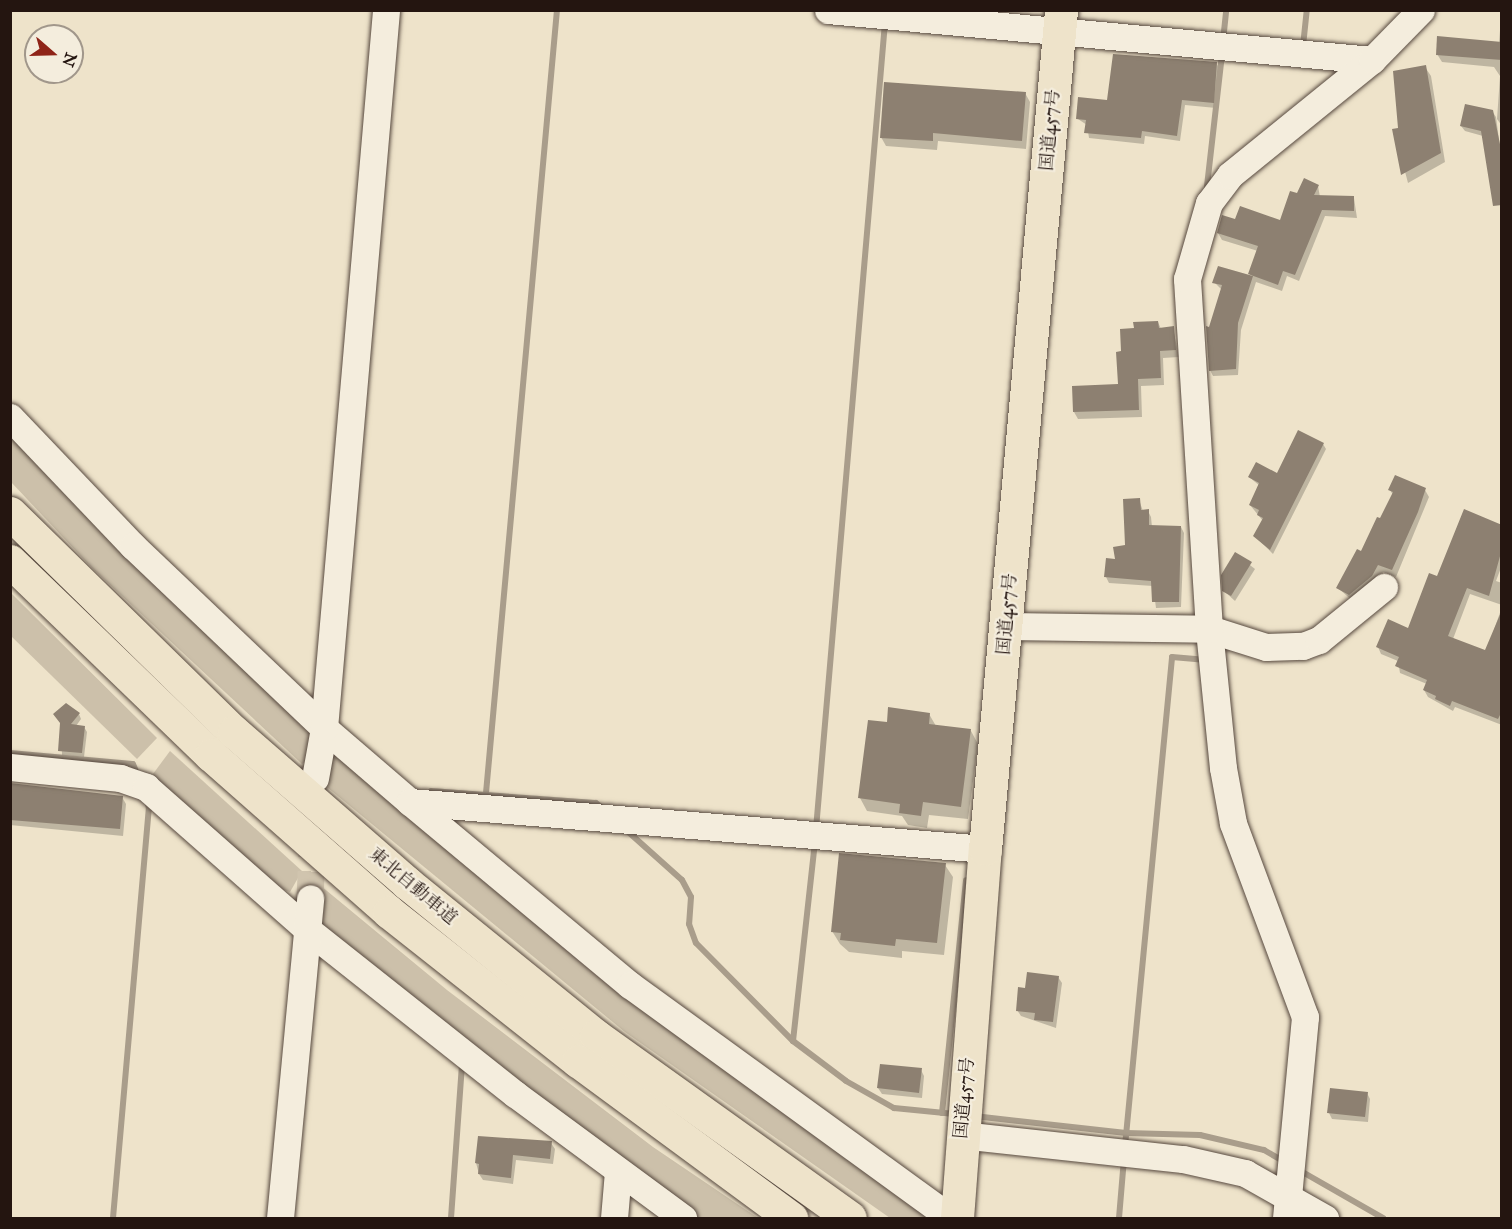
<!DOCTYPE html>
<meta charset="utf-8">
<style>
body{margin:0}
#map{position:relative;width:1512px;height:1229px;overflow:hidden;background:#eee3ca;font-family:"IM FELL Great Primer","Noto Serif JP",serif}
div>[style]{position:absolute}
[style*='--x']{left:calc(var(--x)*1px);top:calc(var(--y)*1px);width:calc(var(--w)*1px);rotate:calc(var(--a)*1deg)}
.green>*{inset:0;background:#ccc0aa}
.shadow>*{inset:0;background:#0003}
.stream>*{height:6px;margin:-3px;padding:0 3px;transform-origin:3px;border-radius:3px;background:#a99d8b}
.building>*{inset:0;background:#8d8071}
.minor-tunnel>*{height:27px;margin-top:-13.5px;transform-origin:0;background:repeating-linear-gradient(90deg,#d0c4ae 0 27px,transparent 0 41px)}
.roads{filter:drop-shadow(0 0 2px #56483e) drop-shadow(0 0 2px #56483e)}
.minor>*{height:27px;margin:-13.5px;padding:0 13.5px;transform-origin:13.5px;border-radius:13.5px;background:#f4eddd}
.highway>*{height:33px;margin:-16.5px;padding:0 16.5px;transform-origin:16.5px;border-radius:16.5px;background:#eee3ca}
span{translate:-50% -50%;white-space:nowrap;text-align:center;line-height:1.15;-webkit-text-stroke:4.5px #f4eddd;paint-order:stroke}
.street-label{font-size:18px;color:#241510}
.frame{position:absolute;inset:0;border:12px solid #241510;pointer-events:none}
.north{position:absolute;left:24px;top:24px;width:60px;height:60px;box-sizing:border-box;background:#f4eddd;border:2px solid #a1978b;border-radius:50%;rotate:110deg;font-size:16px;font-weight:700;line-height:24px;text-align:center;color:#241510}
.north::after{content:'';display:block;margin:auto;width:21px;height:27px;background:#8f2418;clip-path:polygon(50% 0,100% 100%,50% 72%,0 100%)}
</style>
<div id="map">
<div class="green">
<i style="clip-path:polygon(11px 429px,317px 732px,314px 757px,302px 764px,92px 568px,11px 482px)"></i>
<i style="clip-path:polygon(11px 593px,157px 738px,137px 759px,11px 636px)"></i>
<i style="clip-path:polygon(170px 751px,302px 871px,290px 892px,275px 887px,150px 778px)"></i>
<i style="clip-path:polygon(330px 757px,345px 759px,938px 1218px,890px 1218px,625px 1032px,322px 783px)"></i>
<i style="clip-path:polygon(321px 886px,447px 990px,653px 1147px,758px 1218px,697px 1218px,618px 1162px,321px 929px,315px 918px)"></i>
</div>
<div class="shadow">
<i style="clip-path:polygon(1500px 30px,1502px 30px,1502px 126px,1497px 119px,1500px 76px,1494px 67px,1442px 62px,1437px 54px,1499px 43px)"></i>
<i style="clip-path:polygon(1216px 63px,1220px 69px,1216px 108px,1185px 105px,1180px 141px,1145px 136px,1144px 144px,1089px 138px,1087px 125px,1078px 119px,1108px 101px)"></i>
<i style="clip-path:polygon(1425px 67px,1431px 76px,1445px 162px,1408px 183px,1394px 130px,1400px 129px)"></i>
<i style="clip-path:polygon(1025px 93px,1030px 102px,1026px 149px,938px 141px,937px 150px,886px 146px,881px 137px)"></i>
<i style="clip-path:polygon(1492px 111px,1496px 117px,1501px 155px,1483px 136px,1465px 131px,1461px 126px)"></i>
<i style="clip-path:polygon(1318px 186px,1320px 197px,1354px 198px,1357px 218px,1325px 216px,1299px 281px,1287px 276px,1282px 291px,1256px 282px,1241px 330px,1238px 375px,1213px 376px,1210px 370px,1211px 328px,1222px 290px,1214px 282px,1251px 278px,1258px 251px,1222px 240px,1218px 233px,1236px 221px,1281px 222px,1298px 195px)"></i>
<i style="clip-path:polygon(1158px 322px,1161px 329px,1173px 328px,1179px 357px,1163px 358px,1164px 385px,1141px 386px,1142px 417px,1078px 419px,1074px 412px,1119px 385px,1123px 353px,1135px 330px)"></i>
<i style="clip-path:polygon(1323px 444px,1326px 449px,1273px 554px,1255px 536px,1263px 521px,1250px 505px,1260px 486px,1249px 477px,1277px 475px)"></i>
<i style="clip-path:polygon(1390px 490px,1425px 490px,1429px 497px,1396px 577px,1383px 572px,1376px 584px,1354px 602px,1338px 588px,1381px 520px,1393px 495px)"></i>
<i style="clip-path:polygon(1139px 500px,1143px 511px,1148px 511px,1151px 517px,1152px 527px,1181px 527px,1184px 533px,1181px 607px,1156px 608px,1153px 586px,1109px 583px,1106px 577px,1126px 547px)"></i>
<i style="clip-path:polygon(1502px 526px,1502px 565px,1496px 581px,1502px 583px,1502px 605px,1470px 594px,1453px 639px,1486px 652px,1502px 607px,1502px 725px,1455px 707px,1453px 711px,1428px 697px,1424px 690px,1427px 684px,1400px 673px,1398px 661px,1381px 654px,1378px 647px,1409px 630px,1437px 578px)"></i>
<i style="clip-path:polygon(1236px 554px,1255px 569px,1235px 601px,1224px 591px)"></i>
<i style="clip-path:polygon(79px 714px,81px 719px,76px 726px,84px 727px,87px 732px,84px 757px,62px 755px,61px 724px)"></i>
<i style="clip-path:polygon(929px 714px,936px 726px,971px 731px,978px 744px,968px 819px,929px 815px,927px 828px,908px 825px,902px 816px,867px 811px,860px 798px,888px 724px)"></i>
<i style="clip-path:polygon(10px 784px,122px 797px,126px 804px,123px 836px,10px 825px)"></i>
<i style="clip-path:polygon(945px 865px,953px 877px,944px 955px,902px 951px,902px 958px,849px 952px,840px 944px,832px 931px)"></i>
<i style="clip-path:polygon(1058px 977px,1062px 983px,1056px 1028px,1021px 1016px,1017px 1010px,1026px 990px)"></i>
<i style="clip-path:polygon(921px 1070px,924px 1076px,922px 1098px,882px 1094px,878px 1088px)"></i>
<i style="clip-path:polygon(1367px 1093px,1370px 1099px,1368px 1122px,1332px 1119px,1329px 1113px)"></i>
<i style="clip-path:polygon(551px 1143px,555px 1149px,553px 1164px,516px 1160px,513px 1184px,483px 1180px,479px 1174px,476px 1163px)"></i>
</div>
<div class="stream">
<i style="--x:1223;--y:41;--w:31;--a:-84"></i>
<i style="--x:1303;--y:46;--w:36;--a:-84"></i>
<i style="--x:1207;--y:186;--w:133;--a:-83.5"></i>
<i style="--x:10;--y:753;--w:123;--a:5.1"></i>
<i style="--x:133;--y:764;--w:11;--a:68"></i>
<i style="--x:431;--y:791;--w:165;--a:4.2"></i>
<i style="--x:596;--y:803;--w:8;--a:40"></i>
<i style="--x:486;--y:793;--w:786;--a:-84.82"></i>
<i style="--x:625;--y:829;--w:76;--a:41.8"></i>
<i style="--x:682;--y:880;--w:19;--a:62"></i>
<i style="--x:691;--y:897;--w:27;--a:94"></i>
<i style="--x:689;--y:924;--w:20;--a:70"></i>
<i style="--x:696;--y:943;--w:138;--a:45.3"></i>
<i style="--x:793;--y:1041;--w:66;--a:37"></i>
<i style="--x:846;--y:1081;--w:55;--a:29.4"></i>
<i style="--x:894;--y:1108;--w:61;--a:5.6"></i>
<i style="--x:816;--y:829;--w:809;--a:-85.11"></i>
<i style="--x:793;--y:1041;--w:200;--a:-83.7"></i>
<i style="--x:942;--y:1113;--w:234;--a:-84.1"></i>
<i style="--x:974;--y:1116;--w:153;--a:6.4"></i>
<i style="--x:1126;--y:1133;--w:74;--a:1.5"></i>
<i style="--x:1200;--y:1135;--w:66;--a:13.2"></i>
<i style="--x:1264;--y:1150;--w:24;--a:30"></i>
<i style="--x:1125;--y:1146;--w:491;--a:-84.5"></i>
<i style="--x:1172;--y:657;--w:32;--a:5"></i>
<i style="--x:1299;--y:1170;--w:97;--a:29.7"></i>
<i style="--x:113;--y:1218;--w:412;--a:-85"></i>
<i style="--x:149;--y:808;--w:7;--a:-106"></i>
<i style="--x:451;--y:1218;--w:153;--a:-85.9"></i>
<i style="--x:1119;--y:1218;--w:59;--a:-85.2"></i>
</div>
<div class="building">
<i style="clip-path:polygon(1437px 36px,1502px 42px,1502px 60px,1436px 55px)"></i>
<i style="clip-path:polygon(1113px 54px,1217px 62px,1214px 103px,1182px 100px,1177px 136px,1142px 131px,1141px 138px,1084px 133px,1086px 120px,1076px 119px,1078px 97px,1107px 100px)"></i>
<i style="clip-path:polygon(1426px 65px,1441px 153px,1401px 175px,1392px 129px,1398px 128px,1393px 71px)"></i>
<i style="clip-path:polygon(884px 82px,1026px 92px,1022px 141px,933px 133px,933px 141px,880px 138px)"></i>
<i style="clip-path:polygon(1465px 104px,1493px 110px,1502px 154px,1502px 205px,1493px 206px,1481px 131px,1460px 126px)"></i>
<i style="clip-path:polygon(1304px 178px,1319px 185px,1314px 195px,1354px 196px,1354px 211px,1322px 210px,1295px 275px,1283px 271px,1278px 285px,1248px 274px,1258px 246px,1217px 233px,1222px 215px,1235px 219px,1240px 206px,1280px 220px,1290px 191px,1297px 193px)"></i>
<i style="clip-path:polygon(1218px 266px,1253px 276px,1238px 323px,1236px 369px,1209px 371px,1206px 326px,1209px 327px,1222px 285px,1212px 283px)"></i>
<i style="clip-path:polygon(1158px 321px,1159px 328px,1174px 326px,1176px 350px,1160px 351px,1161px 378px,1138px 379px,1139px 410px,1073px 412px,1072px 386px,1118px 384px,1116px 352px,1121px 351px,1120px 329px,1134px 328px,1133px 322px)"></i>
<i style="clip-path:polygon(1298px 430px,1324px 443px,1270px 550px,1253px 536px,1263px 518px,1257px 515px,1259px 510px,1249px 505px,1259px 483px,1248px 477px,1256px 462px,1277px 473px)"></i>
<i style="clip-path:polygon(1395px 475px,1426px 488px,1418px 512px,1392px 570px,1378px 565px,1372px 576px,1349px 595px,1336px 588px,1357px 549px,1361px 551px,1377px 517px,1380px 518px,1393px 492px,1388px 490px)"></i>
<i style="clip-path:polygon(1140px 498px,1141px 510px,1149px 509px,1149px 525px,1181px 526px,1179px 602px,1152px 602px,1151px 581px,1104px 577px,1106px 558px,1115px 559px,1113px 547px,1125px 545px,1123px 499px)"></i>
<i style="clip-path:polygon(1464px 509px,1502px 525px,1502px 549px,1489px 596px,1467px 588px,1448px 636px,1485px 650px,1502px 610px,1502px 711px,1498px 719px,1452px 701px,1450px 706px,1435px 699px,1436px 696px,1423px 690px,1427px 680px,1395px 666px,1399px 657px,1376px 647px,1388px 619px,1408px 628px,1429px 573px,1437px 576px)"></i>
<i style="clip-path:polygon(1235px 552px,1252px 562px,1231px 596px,1222px 591px,1221px 575px)"></i>
<i style="clip-path:polygon(66px 703px,80px 713px,71px 724px,85px 726px,82px 753px,58px 751px,60px 723px,53px 714px)"></i>
<i style="clip-path:polygon(888px 707px,930px 713px,929px 724px,971px 729px,961px 807px,923px 802px,921px 816px,899px 813px,900px 804px,858px 798px,868px 720px,887px 722px)"></i>
<i style="clip-path:polygon(10px 783px,123px 796px,120px 829px,10px 820px)"></i>
<i style="clip-path:polygon(839px 853px,946px 863px,937px 943px,896px 939px,895px 946px,840px 940px,841px 933px,831px 932px)"></i>
<i style="clip-path:polygon(1027px 972px,1059px 976px,1053px 1022px,1034px 1020px,1035px 1013px,1016px 1011px,1018px 987px,1025px 988px)"></i>
<i style="clip-path:polygon(880px 1064px,922px 1068px,919px 1093px,877px 1088px)"></i>
<i style="clip-path:polygon(1330px 1088px,1368px 1092px,1365px 1117px,1327px 1113px)"></i>
<i style="clip-path:polygon(478px 1136px,552px 1141px,550px 1159px,513px 1155px,511px 1178px,478px 1174px,479px 1164px,475px 1163px)"></i>
</div>
<div class="minor-tunnel">
<i style="--x:310;--y:898;--w:68;--a:-87.5"></i>
</div>
<div class="roads">
<div class="minor">
<i style="--x:828;--y:10;--w:546;--a:5.25"></i>
<i style="--x:10;--y:417;--w:178;--a:46.4"></i>
<i style="--x:133;--y:546;--w:264;--a:43.6"></i>
<i style="--x:324;--y:728;--w:113;--a:40.7"></i>
<i style="--x:410;--y:802;--w:286;--a:39.8"></i>
<i style="--x:630;--y:985;--w:397;--a:36"></i>
<i style="--x:1006;--y:626;--w:203;--a:0.8"></i>
<i style="--x:1209;--y:629;--w:60;--a:17.5"></i>
<i style="--x:1266;--y:647;--w:37;--a:-2"></i>
<i style="--x:1303;--y:646;--w:17;--a:-21"></i>
<i style="--x:1319;--y:640;--w:84;--a:-39.2"></i>
<i style="--x:10;--y:767;--w:111;--a:5.7"></i>
<i style="--x:120;--y:778;--w:28;--a:19"></i>
<i style="--x:146;--y:787;--w:216;--a:41.4"></i>
<i style="--x:308;--y:930;--w:264;--a:38.4"></i>
<i style="--x:515;--y:1094;--w:209;--a:36.4"></i>
<i style="--x:315;--y:778;--w:51;--a:-79.8"></i>
<i style="--x:324;--y:728;--w:721;--a:-85.06"></i>
<i style="--x:410;--y:802;--w:577;--a:4.67"></i>
<i style="--x:961;--y:1135;--w:223;--a:6.2"></i>
<i style="--x:1183;--y:1159;--w:64;--a:12.7"></i>
<i style="--x:1245;--y:1173;--w:92;--a:29.4"></i>
<i style="--x:280;--y:1218;--w:321;--a:-84.6"></i>
<i style="--x:614;--y:1218;--w:47;--a:-85.1"></i>
<i style="--x:1286;--y:1218;--w:202;--a:-84.6"></i>
<i style="--x:1305;--y:1017;--w:207;--a:-110.4"></i>
<i style="--x:1233;--y:823;--w:56;--a:-100.3"></i>
<i style="--x:1223;--y:768;--w:140;--a:-95.8"></i>
<i style="--x:1209;--y:629;--w:351;--a:-93.6"></i>
<i style="--x:1187;--y:279;--w:79;--a:-73.9"></i>
<i style="--x:1209;--y:203;--w:35;--a:-53"></i>
<i style="--x:1230;--y:175;--w:183;--a:-39"></i>
<i style="--x:1372;--y:60;--w:70;--a:-45.6"></i>
</div>
<div class="highway">
<i style="--x:10;--y:513;--w:313;--a:44.4"></i>
<i style="--x:234;--y:732;--w:230;--a:41.1"></i>
<i style="--x:407;--y:883;--w:243;--a:39"></i>
<i style="--x:596;--y:1036;--w:312;--a:35.6"></i>
<i style="--x:10;--y:561;--w:279;--a:44"></i>
<i style="--x:211;--y:755;--w:237;--a:41.4"></i>
<i style="--x:389;--y:912;--w:241;--a:38.3"></i>
<i style="--x:578;--y:1061;--w:265;--a:36.4"></i>
<i style="--x:957;--y:1218;--w:370;--a:-85.7"></i>
<i style="--x:985;--y:849;--w:842;--a:-84.82"></i>
</div>
</div>
<div class="street-label">
<span style="left:1050px;top:130px;rotate:-85deg">国道457号</span>
<span style="left:1007px;top:614px;rotate:-85deg">国道457号</span>
<span style="left:413px;top:886px;rotate:40deg">東北自動車道</span>
<span style="left:964px;top:1098px;rotate:-85deg">国道457号</span>
</div>
<div class="frame"></div>
<div class="north">N</div>
</div>
